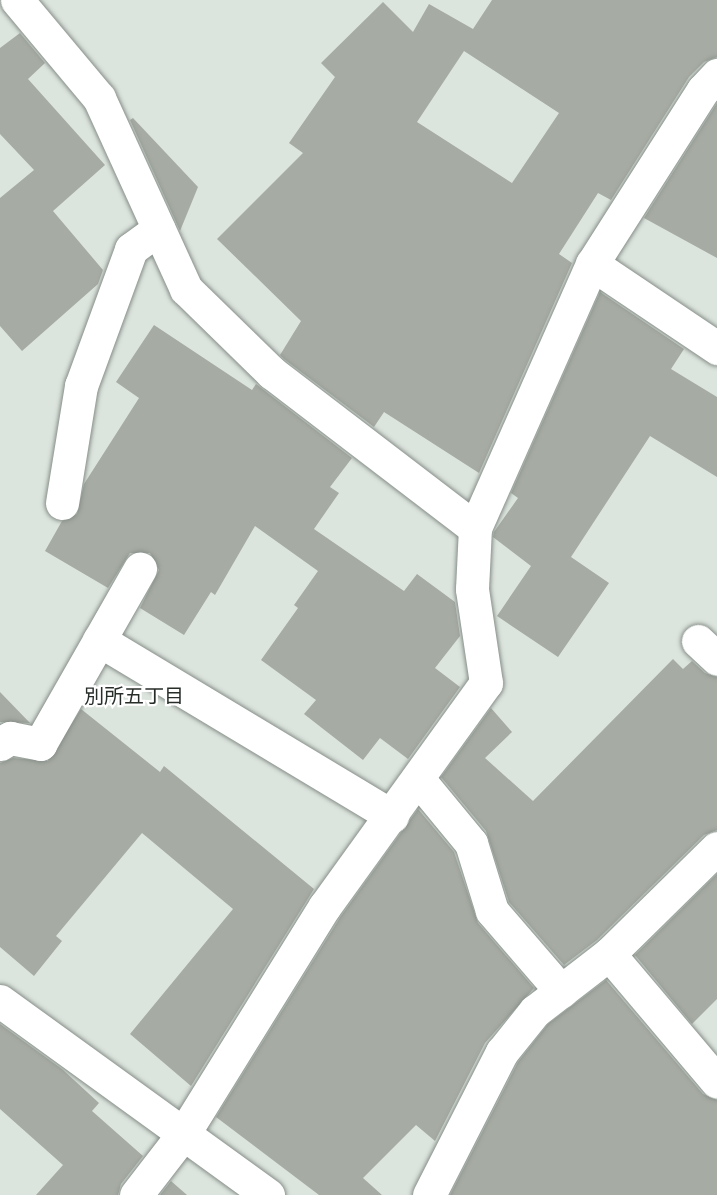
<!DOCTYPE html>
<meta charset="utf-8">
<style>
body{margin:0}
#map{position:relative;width:717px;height:1195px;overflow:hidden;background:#dce4de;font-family:"Zilla Slab","Noto Sans JP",serif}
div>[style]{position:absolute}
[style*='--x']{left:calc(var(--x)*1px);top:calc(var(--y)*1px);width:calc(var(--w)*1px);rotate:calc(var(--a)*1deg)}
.building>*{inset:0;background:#a6aba3}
.roads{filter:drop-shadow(0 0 2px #868e88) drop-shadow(0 0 2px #868e88)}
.minor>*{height:33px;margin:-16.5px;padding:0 16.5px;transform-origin:16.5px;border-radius:16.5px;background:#fff}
span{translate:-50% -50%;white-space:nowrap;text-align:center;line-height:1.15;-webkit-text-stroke:4.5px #fff;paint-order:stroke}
.neighbourhood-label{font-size:20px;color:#272e29}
</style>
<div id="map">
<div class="building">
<i style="clip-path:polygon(evenodd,492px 0,717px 0,717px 57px,704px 62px,689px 77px,611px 200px,598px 193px,559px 254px,572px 263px,479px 473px,384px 412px,374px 427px,284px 359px,280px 355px,301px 321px,217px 239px,303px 153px,289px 143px,335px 77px,321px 63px,383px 2px,413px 32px,429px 4px,473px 29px,492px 0,464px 51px,559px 113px,512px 183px,417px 122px,464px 51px)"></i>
<i style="clip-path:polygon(20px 33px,45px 63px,28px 79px,105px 165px,53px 211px,103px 270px,98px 284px,22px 351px,0 326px,0 198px,34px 170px,0 134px,0 48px)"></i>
<i style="clip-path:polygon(717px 103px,717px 258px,644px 218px)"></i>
<i style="clip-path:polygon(133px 118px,198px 187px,180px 231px,130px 120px)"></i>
<i style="clip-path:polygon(600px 292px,684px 349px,671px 369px,717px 397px,717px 477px,650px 436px,571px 557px,609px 583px,558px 657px,497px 616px,531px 566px,493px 537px,494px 532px,518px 498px,511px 493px)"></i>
<i style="clip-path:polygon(154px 325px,252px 390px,256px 384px,352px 458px,330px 487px,339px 493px,314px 529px,404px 591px,417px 574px,455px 602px,460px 636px,435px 668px,460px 687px,408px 759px,380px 738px,363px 760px,304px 714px,316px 700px,261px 660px,298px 608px,294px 605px,318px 571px,255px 526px,215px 595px,211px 592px,184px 635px,140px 608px,159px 570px,150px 553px,130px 553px,108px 588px,45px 551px,62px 521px,77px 514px,84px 484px,139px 398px,116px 382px)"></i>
<i style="clip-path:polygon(673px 659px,683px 669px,692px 661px,705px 673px,717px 677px,717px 830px,704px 835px,597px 940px,564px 965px,509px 902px,486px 831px,441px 777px,491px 708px,512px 732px,485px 758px,533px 801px)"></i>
<i style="clip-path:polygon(0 692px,30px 723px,0 722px)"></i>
<i style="clip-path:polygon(81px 709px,160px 772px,164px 766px,314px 889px,191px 1086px,130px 1034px,233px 909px,142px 833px,56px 936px,62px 941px,34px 976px,0 947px,0 763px,13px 758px,48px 761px)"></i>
<i style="clip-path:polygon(418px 809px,454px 852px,478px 923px,534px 988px,485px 1043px,435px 1141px,416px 1125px,363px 1178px,382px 1195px,319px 1195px,216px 1117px,341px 916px)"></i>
<i style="clip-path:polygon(717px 874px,717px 999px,692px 1024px,635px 955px)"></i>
<i style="clip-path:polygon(606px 980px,703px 1094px,717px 1100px,717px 1195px,450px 1195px,518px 1062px,548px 1024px)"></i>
<i style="clip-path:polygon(0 1024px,62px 1069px,99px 1103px,92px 1111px,143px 1156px,121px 1184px,118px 1195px,36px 1195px,63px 1165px,0 1109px)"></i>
<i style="clip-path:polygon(171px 1181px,187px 1195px,160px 1195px)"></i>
</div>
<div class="roads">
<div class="minor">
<i style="--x:17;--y:0;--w:128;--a:50.1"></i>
<i style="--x:99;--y:98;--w:210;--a:65.5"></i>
<i style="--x:186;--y:289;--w:120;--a:44.3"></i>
<i style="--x:272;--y:373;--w:255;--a:37.4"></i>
<i style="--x:592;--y:264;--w:151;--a:33.9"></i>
<i style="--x:62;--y:503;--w:119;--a:-80.8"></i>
<i style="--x:81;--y:386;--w:146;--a:-69.9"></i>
<i style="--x:131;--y:249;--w:34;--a:-36"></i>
<i style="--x:99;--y:640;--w:342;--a:31"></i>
<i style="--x:698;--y:641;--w:26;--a:43"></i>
<i style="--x:0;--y:744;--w:12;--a:-31"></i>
<i style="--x:10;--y:738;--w:31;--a:11"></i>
<i style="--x:40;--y:744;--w:202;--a:-60.3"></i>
<i style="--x:419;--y:780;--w:82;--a:50.5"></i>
<i style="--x:471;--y:843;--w:71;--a:72.8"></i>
<i style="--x:492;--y:911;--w:106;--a:49.2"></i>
<i style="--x:609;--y:954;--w:167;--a:49.8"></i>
<i style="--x:0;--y:1001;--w:331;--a:35.9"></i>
<i style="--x:136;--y:1195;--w:78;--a:-52.3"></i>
<i style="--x:184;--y:1133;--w:267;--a:-58.2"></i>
<i style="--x:325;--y:906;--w:275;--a:-54.2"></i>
<i style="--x:486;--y:683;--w:95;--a:-98.5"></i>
<i style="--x:472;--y:589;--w:61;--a:-87.2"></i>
<i style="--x:475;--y:528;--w:289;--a:-66.1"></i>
<i style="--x:592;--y:264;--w:206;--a:-57.5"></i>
<i style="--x:703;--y:90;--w:21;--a:-47"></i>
<i style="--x:429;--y:1195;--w:161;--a:-63"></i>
<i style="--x:502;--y:1052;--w:53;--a:-51.2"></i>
<i style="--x:535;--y:1011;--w:93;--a:-37.6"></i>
<i style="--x:609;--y:954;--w:151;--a:-44.5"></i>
</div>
</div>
<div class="neighbourhood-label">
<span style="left:134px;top:696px">別所五丁目</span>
</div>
</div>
